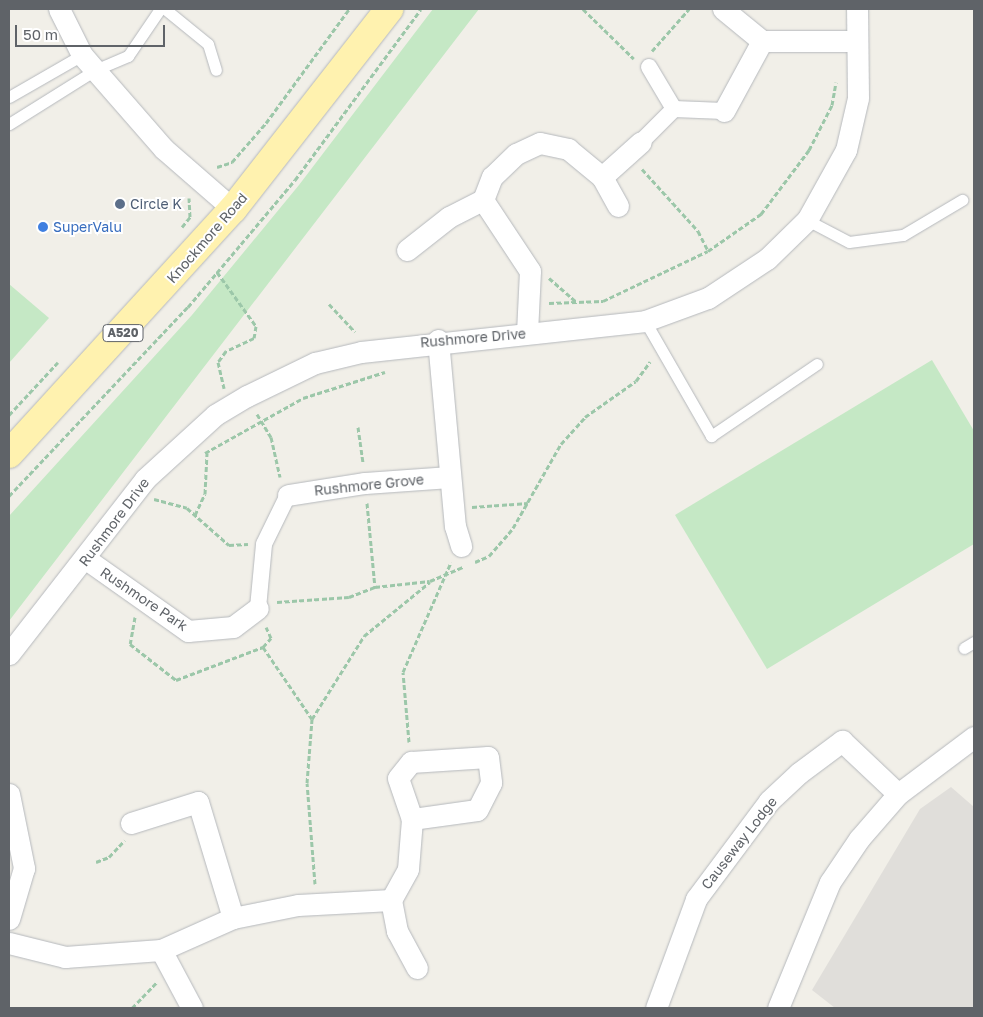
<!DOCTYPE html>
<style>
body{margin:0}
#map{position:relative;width:983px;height:1017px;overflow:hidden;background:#f1efe8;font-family:"Golos Text",sans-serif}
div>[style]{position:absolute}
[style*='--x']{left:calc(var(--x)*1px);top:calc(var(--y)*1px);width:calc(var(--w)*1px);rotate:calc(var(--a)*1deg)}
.industrial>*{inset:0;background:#e0deda}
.green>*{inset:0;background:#c5e8c5}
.path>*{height:3px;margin-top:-1.5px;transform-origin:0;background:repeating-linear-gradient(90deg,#9cc7a9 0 5px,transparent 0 7.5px)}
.roads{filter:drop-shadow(0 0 1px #b5b8bc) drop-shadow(0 0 1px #b5b8bc)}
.service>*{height:11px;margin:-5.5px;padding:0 5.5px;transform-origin:5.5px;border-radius:5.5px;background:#fff}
.pedestrian>*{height:16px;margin:-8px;padding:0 8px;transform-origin:8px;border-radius:8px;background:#fff}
.minor>*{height:21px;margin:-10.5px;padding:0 10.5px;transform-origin:10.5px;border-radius:10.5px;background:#fff}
.primary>*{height:28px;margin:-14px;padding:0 14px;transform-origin:14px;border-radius:14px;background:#fff2af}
.dots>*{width:14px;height:14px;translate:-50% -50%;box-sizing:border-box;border:2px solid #fff;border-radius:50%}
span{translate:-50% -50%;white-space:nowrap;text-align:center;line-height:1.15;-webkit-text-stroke:4px #fff;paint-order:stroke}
.shield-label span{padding:1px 4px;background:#fff;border:1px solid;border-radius:4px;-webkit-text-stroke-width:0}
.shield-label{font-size:12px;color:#5f6368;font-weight:700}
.service-label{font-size:14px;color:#4e5e75}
.left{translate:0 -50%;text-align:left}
.shop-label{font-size:14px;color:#366cbe}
.street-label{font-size:14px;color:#5f6368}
.frame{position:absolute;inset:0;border:10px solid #5f6368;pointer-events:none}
.scale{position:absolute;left:15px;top:25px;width:150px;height:22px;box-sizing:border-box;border:2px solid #5f6368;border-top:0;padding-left:6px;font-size:15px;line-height:18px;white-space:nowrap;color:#5f6368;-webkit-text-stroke:4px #fff;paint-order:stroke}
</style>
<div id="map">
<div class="industrial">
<i style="clip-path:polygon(951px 787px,974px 807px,974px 1008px,835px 1008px,812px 990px,920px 809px)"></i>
</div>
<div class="green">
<i style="clip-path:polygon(433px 9px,479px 9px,9px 621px,9px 516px,192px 315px,299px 185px)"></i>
<i style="clip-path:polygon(9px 284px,49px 318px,9px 363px)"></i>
<i style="clip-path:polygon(932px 360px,974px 431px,974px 544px,767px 669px,675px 515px)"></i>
</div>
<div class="path">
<i style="--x:583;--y:9;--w:71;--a:44.4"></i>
<i style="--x:652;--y:51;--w:56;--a:-48.6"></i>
<i style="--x:217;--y:167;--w:16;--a:-18"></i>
<i style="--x:232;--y:162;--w:52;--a:-48.9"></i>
<i style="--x:266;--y:123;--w:141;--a:-53.9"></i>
<i style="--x:642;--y:169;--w:84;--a:47.9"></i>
<i style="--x:698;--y:231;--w:22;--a:63"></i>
<i style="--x:182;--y:227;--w:13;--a:-51"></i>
<i style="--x:190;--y:217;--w:19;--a:-93"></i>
<i style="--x:217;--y:272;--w:67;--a:54.2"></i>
<i style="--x:256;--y:326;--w:12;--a:99"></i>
<i style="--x:254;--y:338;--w:31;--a:155"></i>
<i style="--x:226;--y:351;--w:14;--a:126"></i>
<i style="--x:218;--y:362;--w:27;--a:77"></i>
<i style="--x:549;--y:278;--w:37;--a:41"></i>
<i style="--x:549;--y:303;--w:54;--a:-2.1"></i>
<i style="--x:603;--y:301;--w:116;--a:-25.5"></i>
<i style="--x:708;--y:251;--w:65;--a:-34.9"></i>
<i style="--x:761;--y:214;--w:80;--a:-53.1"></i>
<i style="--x:809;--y:150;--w:51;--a:-62.9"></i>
<i style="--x:832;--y:105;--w:23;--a:-80"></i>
<i style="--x:329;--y:304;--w:38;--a:47"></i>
<i style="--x:257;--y:414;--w:27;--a:59"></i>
<i style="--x:271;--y:437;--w:41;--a:77.3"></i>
<i style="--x:9;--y:415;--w:72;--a:-47.2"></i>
<i style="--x:358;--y:427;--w:37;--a:82"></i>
<i style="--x:205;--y:453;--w:112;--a:-29.3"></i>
<i style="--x:303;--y:398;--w:86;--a:-17.6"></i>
<i style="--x:9;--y:496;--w:260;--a:-46.6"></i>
<i style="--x:188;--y:307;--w:166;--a:-49.9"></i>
<i style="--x:295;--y:180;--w:212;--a:-53.6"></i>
<i style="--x:154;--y:499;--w:34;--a:15"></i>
<i style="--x:187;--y:508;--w:56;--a:41.4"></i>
<i style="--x:229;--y:545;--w:19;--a:-3"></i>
<i style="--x:367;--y:503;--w:84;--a:84.6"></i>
<i style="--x:472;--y:507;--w:56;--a:-4.1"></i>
<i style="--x:195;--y:515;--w:23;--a:-65"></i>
<i style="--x:205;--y:494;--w:41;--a:-87.2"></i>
<i style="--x:475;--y:562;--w:15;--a:-23"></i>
<i style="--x:489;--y:556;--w:37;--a:-49"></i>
<i style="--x:513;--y:528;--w:97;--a:-60.3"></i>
<i style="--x:561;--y:444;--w:36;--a:-48"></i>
<i style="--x:585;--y:417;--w:62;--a:-35.2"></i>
<i style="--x:636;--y:381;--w:24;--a:-54"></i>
<i style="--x:277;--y:602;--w:72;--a:-4"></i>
<i style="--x:349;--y:597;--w:28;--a:-21"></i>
<i style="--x:375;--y:587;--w:55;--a:-6.2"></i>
<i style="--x:430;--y:581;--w:36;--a:-23"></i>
<i style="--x:135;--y:617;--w:27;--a:100"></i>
<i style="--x:130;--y:644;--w:58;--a:38"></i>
<i style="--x:176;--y:680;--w:93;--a:-20.8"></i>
<i style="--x:263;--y:647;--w:12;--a:-48"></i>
<i style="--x:271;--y:638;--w:12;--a:-114"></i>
<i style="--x:263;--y:647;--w:87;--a:55.8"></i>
<i style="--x:409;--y:742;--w:70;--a:-94.9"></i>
<i style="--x:403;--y:672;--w:120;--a:-66.4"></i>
<i style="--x:96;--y:862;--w:14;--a:-21"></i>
<i style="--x:109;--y:857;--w:23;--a:-47"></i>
<i style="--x:315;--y:884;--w:101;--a:-94.5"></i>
<i style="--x:307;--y:783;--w:64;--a:-85.5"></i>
<i style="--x:312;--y:719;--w:98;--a:-57.9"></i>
<i style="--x:364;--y:636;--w:85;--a:-39.3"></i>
<i style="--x:132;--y:1008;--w:35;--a:-46"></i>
</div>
<div class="roads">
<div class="service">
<i style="--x:165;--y:9;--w:55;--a:39.1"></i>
<i style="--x:208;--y:44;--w:27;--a:73"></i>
<i style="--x:9;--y:97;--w:84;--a:-29.9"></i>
<i style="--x:9;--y:124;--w:102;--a:-32.1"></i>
<i style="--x:95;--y:70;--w:36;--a:-23"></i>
<i style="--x:128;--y:56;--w:57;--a:-55.8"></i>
<i style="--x:807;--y:220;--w:47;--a:27.6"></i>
<i style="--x:849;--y:242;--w:54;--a:-7.4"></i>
<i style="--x:903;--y:235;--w:69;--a:-30.7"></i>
<i style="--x:645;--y:321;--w:133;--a:60.1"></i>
<i style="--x:711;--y:436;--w:128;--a:-34.2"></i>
<i style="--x:964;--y:648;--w:12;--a:-31"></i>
</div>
<div class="pedestrian">
<i style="--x:649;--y:67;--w:49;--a:59.2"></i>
<i style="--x:641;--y:142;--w:47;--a:-45"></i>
<i style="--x:674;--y:109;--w:50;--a:2.3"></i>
<i style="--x:258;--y:608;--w:64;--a:-84.6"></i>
<i style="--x:264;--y:544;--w:55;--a:-63.9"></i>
</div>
<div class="minor">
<i style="--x:59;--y:9;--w:51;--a:63.4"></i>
<i style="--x:82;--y:55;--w:20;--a:49"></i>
<i style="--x:95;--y:70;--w:105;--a:48.9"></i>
<i style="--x:164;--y:149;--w:91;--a:41"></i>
<i style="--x:723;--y:9;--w:50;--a:39.4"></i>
<i style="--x:762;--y:41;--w:94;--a:0"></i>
<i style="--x:724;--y:111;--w:80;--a:-61.5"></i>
<i style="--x:602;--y:177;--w:52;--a:-41.9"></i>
<i style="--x:483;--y:200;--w:85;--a:56.5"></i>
<i style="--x:530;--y:271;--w:62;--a:92.8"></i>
<i style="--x:407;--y:250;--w:53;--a:-38.2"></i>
<i style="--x:449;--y:217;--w:38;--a:-27"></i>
<i style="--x:483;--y:200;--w:25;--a:-69"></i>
<i style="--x:492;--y:177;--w:33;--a:-44"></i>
<i style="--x:516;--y:154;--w:26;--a:-25"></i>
<i style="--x:540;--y:143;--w:29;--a:12"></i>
<i style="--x:568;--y:149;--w:44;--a:39.5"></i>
<i style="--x:602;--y:177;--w:33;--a:61"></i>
<i style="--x:438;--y:340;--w:187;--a:84.8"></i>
<i style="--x:455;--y:526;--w:21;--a:73"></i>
<i style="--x:288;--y:495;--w:78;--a:-8.9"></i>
<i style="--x:365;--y:483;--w:85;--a:-4"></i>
<i style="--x:86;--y:559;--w:125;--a:35.2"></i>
<i style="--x:188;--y:631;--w:45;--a:-5.1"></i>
<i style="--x:233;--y:627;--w:31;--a:-37"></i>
<i style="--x:9;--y:654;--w:222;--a:-52.1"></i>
<i style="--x:145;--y:479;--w:95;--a:-42.4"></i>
<i style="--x:215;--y:415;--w:37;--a:-31"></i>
<i style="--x:247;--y:396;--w:76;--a:-25.9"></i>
<i style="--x:315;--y:363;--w:47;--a:-13.4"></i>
<i style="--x:361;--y:352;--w:286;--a:-6.2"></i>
<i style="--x:645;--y:321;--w:67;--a:-20.1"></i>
<i style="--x:708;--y:298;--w:71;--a:-33.5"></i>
<i style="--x:767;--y:259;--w:56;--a:-44.3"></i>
<i style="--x:807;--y:220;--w:80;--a:-60.9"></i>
<i style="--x:846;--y:150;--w:53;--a:-77"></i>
<i style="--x:858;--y:98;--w:89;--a:-90.6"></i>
<i style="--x:9;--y:794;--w:76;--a:78.5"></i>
<i style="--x:24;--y:868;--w:53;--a:106.4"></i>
<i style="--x:131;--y:823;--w:70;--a:-17.4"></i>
<i style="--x:198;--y:802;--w:121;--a:73.2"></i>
<i style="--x:391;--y:900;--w:35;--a:-61"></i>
<i style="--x:408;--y:869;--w:50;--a:-85.4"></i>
<i style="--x:412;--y:819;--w:43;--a:-108.9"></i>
<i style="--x:398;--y:778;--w:21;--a:-51"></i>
<i style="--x:411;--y:762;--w:77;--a:-3.7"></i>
<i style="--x:488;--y:757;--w:26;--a:83"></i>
<i style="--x:491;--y:783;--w:30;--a:117"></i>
<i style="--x:477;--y:810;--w:66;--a:172.1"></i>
<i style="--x:9;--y:943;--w:58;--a:14"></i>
<i style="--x:65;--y:957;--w:96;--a:-4.2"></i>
<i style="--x:161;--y:950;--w:79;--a:-24"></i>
<i style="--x:233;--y:918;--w:66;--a:-11.3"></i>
<i style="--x:298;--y:905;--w:93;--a:-3.1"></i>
<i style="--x:391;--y:900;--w:32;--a:79"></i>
<i style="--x:397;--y:931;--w:42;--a:61.6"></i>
<i style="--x:161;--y:950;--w:66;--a:61.9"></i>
<i style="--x:656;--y:1008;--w:116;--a:-69.8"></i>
<i style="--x:696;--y:899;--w:122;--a:-53.3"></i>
<i style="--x:769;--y:801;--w:41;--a:-43"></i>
<i style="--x:799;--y:773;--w:54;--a:-36.7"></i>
<i style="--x:842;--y:741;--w:77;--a:43.4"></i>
<i style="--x:778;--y:1008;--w:136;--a:-67.6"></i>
<i style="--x:830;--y:882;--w:52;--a:-56"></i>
<i style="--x:859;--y:839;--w:60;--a:-49.1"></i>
<i style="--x:898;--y:794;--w:95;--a:-36.9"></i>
</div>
<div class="primary">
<i style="--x:9;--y:454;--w:332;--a:-47.6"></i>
<i style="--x:233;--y:209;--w:254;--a:-52"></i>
</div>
</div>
<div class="dots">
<i style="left:120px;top:204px;background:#5c6f8a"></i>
<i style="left:43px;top:227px;background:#3f7fe0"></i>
</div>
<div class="shield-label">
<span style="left:123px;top:333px">A520</span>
</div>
<div class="service-label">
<span class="left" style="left:130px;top:204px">Circle K</span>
</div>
<div class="shop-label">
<span class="left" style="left:53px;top:227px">SuperValu</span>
</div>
<div class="street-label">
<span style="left:207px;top:238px;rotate:-49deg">Knockmore Road</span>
<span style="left:473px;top:338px;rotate:-5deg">Rushmore Drive</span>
<span style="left:369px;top:485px;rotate:-6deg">Rushmore Grove</span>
<span style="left:114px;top:522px;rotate:-53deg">Rushmore Drive</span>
<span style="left:144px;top:599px;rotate:34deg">Rushmore Park</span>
<span style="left:739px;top:843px;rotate:-52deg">Causeway Lodge</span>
</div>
<div class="frame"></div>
<div class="scale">50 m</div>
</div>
